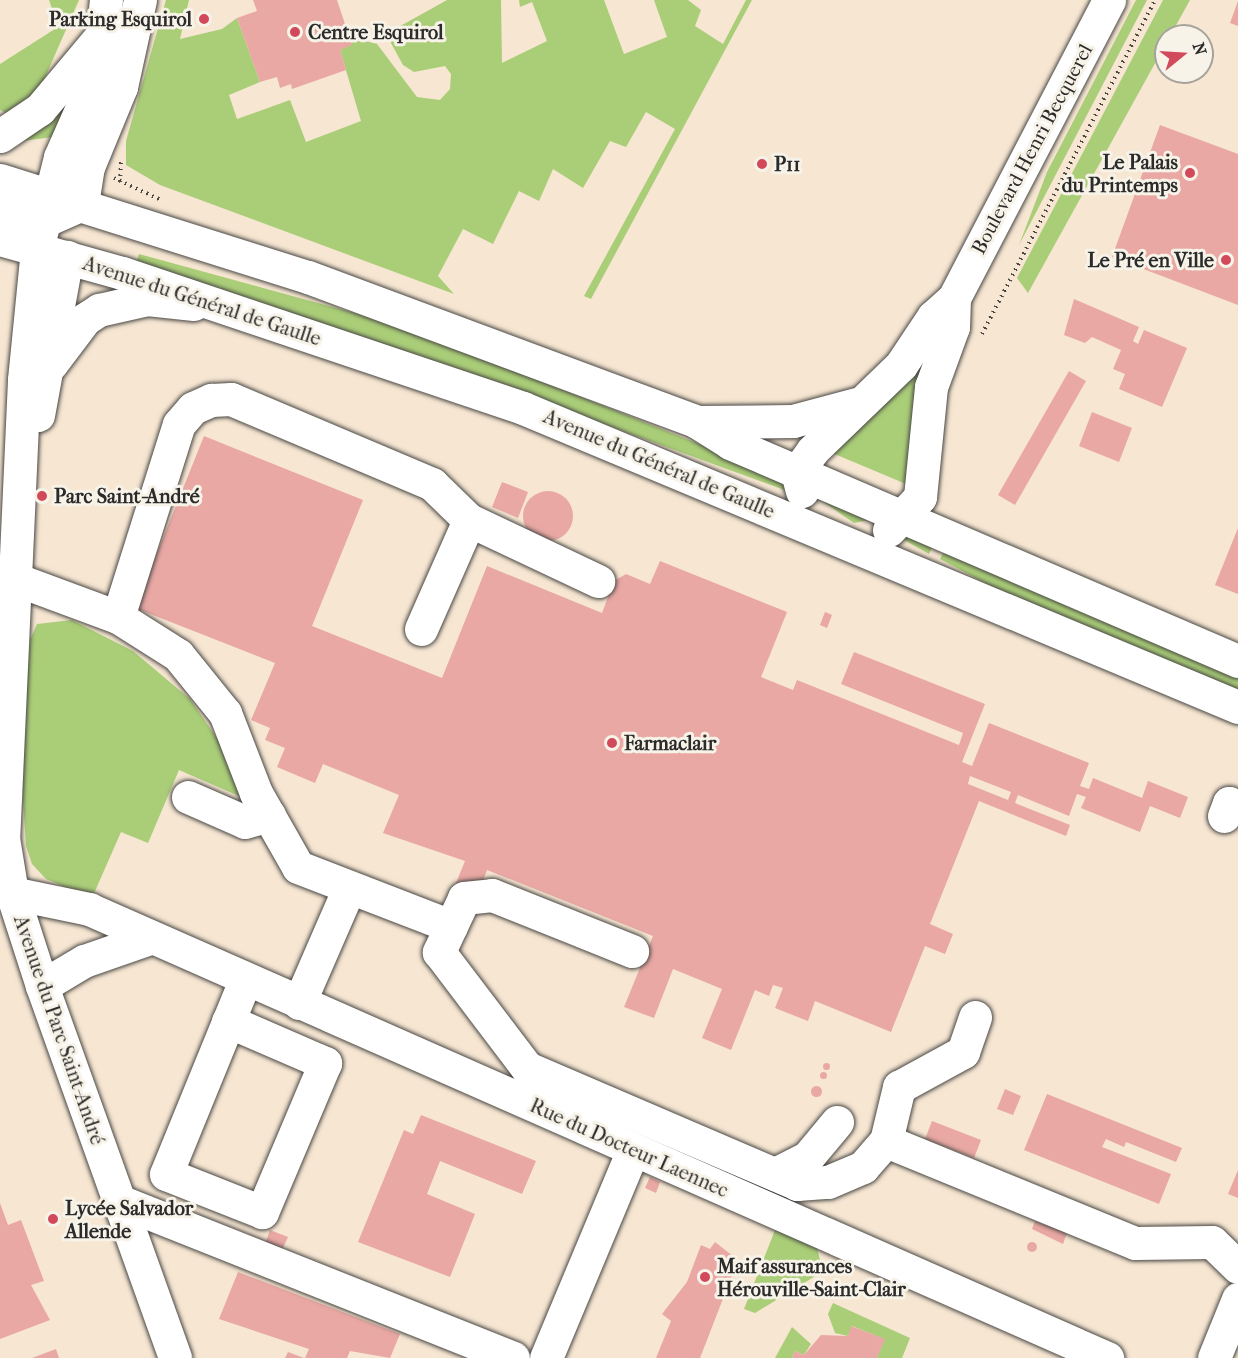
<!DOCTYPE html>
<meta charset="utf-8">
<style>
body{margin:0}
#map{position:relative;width:1238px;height:1358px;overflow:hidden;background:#f6e6d2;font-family:"IM FELL French Canon",serif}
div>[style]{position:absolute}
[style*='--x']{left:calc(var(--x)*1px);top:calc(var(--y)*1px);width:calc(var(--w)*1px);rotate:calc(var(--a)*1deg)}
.green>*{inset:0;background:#aace78}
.building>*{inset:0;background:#e9a8a4}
.round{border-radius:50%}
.path>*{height:4px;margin-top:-2px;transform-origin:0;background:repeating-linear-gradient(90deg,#494744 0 1.5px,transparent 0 6px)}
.roads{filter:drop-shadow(0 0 2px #494744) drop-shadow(0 0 2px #494744)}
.minor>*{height:33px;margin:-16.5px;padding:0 16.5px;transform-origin:16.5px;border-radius:16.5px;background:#fff}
.major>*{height:33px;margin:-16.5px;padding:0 16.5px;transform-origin:16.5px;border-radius:16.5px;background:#fff}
.dots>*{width:16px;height:16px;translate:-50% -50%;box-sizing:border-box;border:3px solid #f7f3e8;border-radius:50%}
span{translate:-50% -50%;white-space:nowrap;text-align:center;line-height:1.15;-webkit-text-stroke:6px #f7f3e8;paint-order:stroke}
.poi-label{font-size:20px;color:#2b2b2b;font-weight:700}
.right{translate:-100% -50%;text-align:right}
.left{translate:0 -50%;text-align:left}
.street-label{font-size:20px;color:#2b2b2b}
.north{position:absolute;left:1154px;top:24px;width:60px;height:60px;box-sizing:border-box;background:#f7f3e8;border:2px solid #a5a39c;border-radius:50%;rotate:72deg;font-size:16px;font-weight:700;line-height:24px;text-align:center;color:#2b2b2b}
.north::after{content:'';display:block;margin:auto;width:21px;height:27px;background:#d1495b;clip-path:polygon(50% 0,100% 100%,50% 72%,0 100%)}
</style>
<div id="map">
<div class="green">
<i style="clip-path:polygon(49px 0,79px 0,40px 89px,6px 113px,0 110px,0 64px,58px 27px)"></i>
<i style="clip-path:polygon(166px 0,189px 0,180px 39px,222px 29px,237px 18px,260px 82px,229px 95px,237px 119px,290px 100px,306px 142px,361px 121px,340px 50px,358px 39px,377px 44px,417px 97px,440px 100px,450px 89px,451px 74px,445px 66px,414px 72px,403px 65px,386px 34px,447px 0,501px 0,502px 63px,547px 41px,532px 2px,520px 7px,519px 0,604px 0,624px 54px,667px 37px,654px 0,688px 0,701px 10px,695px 26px,723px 44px,746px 0,752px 0,591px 299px,584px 296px,675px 129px,646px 112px,626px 147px,610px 141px,583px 188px,553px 169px,539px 201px,519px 191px,493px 244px,463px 229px,438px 276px,454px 294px,160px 185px,126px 165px,126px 141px)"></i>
<i style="clip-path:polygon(1136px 0,1147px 0,1019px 245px,1047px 172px)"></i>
<i style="clip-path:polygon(1163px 0,1190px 0,1028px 293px,1017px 278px)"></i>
<i style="clip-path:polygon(78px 77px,53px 137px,22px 141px)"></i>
<i style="clip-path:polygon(139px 254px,402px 326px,787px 479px,790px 492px,411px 354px,136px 263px)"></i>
<i style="clip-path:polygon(921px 370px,906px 484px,825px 450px,914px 371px)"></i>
<i style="clip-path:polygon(819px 499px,879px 518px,854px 523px)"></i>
<i style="clip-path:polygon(909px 530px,935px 541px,929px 554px,904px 540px)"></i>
<i style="clip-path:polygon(946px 547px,1238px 676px,1238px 694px,1022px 603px,940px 559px)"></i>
<i style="clip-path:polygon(72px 620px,133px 651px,190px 699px,227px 753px,241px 797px,179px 770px,148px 843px,121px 832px,92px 898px,46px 879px,32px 864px,26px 846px,21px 769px,30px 640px,37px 624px)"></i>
<i style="clip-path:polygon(775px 1230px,817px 1248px,821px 1264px,817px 1275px,755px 1313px,744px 1309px)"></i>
<i style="clip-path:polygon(833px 1303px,910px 1338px,902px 1358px,877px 1358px,884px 1339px,852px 1326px,848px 1336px,835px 1333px,828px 1314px)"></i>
<i style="clip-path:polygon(792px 1327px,811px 1344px,804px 1355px,795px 1351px,792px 1358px,775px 1358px)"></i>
</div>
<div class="building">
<i style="clip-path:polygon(253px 0,337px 0,352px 45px,340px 50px,346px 70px,292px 89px,291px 84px,280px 88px,277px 77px,260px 82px,237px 18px,257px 11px)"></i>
<i style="clip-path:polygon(1238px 1px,1238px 26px,1230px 23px)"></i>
<i style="clip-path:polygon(1160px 125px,1238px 154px,1238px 305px,1112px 257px)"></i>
<i style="clip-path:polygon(1074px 299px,1139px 327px,1133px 341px,1138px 344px,1144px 330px,1187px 348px,1162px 407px,1119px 389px,1125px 374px,1113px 369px,1121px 350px,1092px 337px,1085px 343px,1064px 335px)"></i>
<i style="clip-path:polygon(1069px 371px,1086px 381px,1015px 505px,998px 495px)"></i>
<i style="clip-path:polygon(1092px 412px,1132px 428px,1119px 462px,1079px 446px)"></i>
<i style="clip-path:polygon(evenodd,204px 436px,363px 500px,312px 626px,442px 678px,487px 566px,602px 613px,614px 581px,626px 574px,650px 584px,660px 561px,787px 612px,761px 677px,793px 690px,797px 680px,959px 745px,963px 733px,841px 684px,854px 652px,985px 704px,962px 762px,972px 766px,989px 723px,1089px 763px,1080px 786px,1089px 789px,1093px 778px,1142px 798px,1148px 781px,1188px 797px,1180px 818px,1150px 806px,1140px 832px,1081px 808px,1086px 797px,1077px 794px,1069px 816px,1018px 795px,1015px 803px,1070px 825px,1066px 836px,979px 801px,930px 924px,953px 934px,945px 954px,925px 946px,891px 1032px,815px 1001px,808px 1021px,775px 1008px,783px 988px,773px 985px,769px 996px,755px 990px,731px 1050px,702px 1038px,722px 989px,673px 969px,654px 1018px,624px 1007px,653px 936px,487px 870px,479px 892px,456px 883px,465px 861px,383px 833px,399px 795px,323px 764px,315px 783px,277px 767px,285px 748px,265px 740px,270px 728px,251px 720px,275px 663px,135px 608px,204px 436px,970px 776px,1011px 792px,1008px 800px,968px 784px,970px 776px)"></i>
<i style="clip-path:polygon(502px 482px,528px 492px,518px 518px,492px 507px)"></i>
<i class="round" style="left:523px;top:491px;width:50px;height:50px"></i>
<i style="clip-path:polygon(1238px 528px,1238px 594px,1215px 585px)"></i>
<i style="clip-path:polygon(825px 612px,832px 615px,827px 628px,820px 625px)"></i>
<i class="round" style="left:822.5px;top:1062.5px;width:7px;height:7px"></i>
<i class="round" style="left:819.5px;top:1071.5px;width:7px;height:7px"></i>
<i class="round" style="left:810.5px;top:1085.5px;width:11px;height:11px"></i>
<i style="clip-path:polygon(1005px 1089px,1021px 1096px,1013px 1115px,997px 1109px)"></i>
<i style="clip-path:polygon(1047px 1094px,1182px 1148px,1176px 1162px,1126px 1142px,1124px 1147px,1106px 1139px,1102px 1147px,1171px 1174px,1159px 1204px,1024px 1150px)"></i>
<i style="clip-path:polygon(421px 1115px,536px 1161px,522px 1194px,440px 1161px,427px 1194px,475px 1214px,450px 1277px,358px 1242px,404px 1130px,413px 1134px)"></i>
<i style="clip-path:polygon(932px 1121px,981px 1140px,974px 1158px,925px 1139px)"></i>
<i style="clip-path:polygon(1238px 1170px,1238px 1198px,1228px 1194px)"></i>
<i style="clip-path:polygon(650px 1177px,660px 1182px,656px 1193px,645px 1188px)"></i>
<i style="clip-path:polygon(0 1203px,8px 1225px,21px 1220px,44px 1281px,31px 1285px,50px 1320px,0 1339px)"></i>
<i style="clip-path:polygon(1035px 1221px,1067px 1233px,1063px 1244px,1032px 1229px)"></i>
<i style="clip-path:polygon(270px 1230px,288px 1237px,282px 1250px,265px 1244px)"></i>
<i style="clip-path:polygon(715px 1242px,738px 1260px,700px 1358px,656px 1358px,671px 1321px,662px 1314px,687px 1282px,701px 1245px,710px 1249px)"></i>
<i class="round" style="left:1027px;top:1242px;width:10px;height:10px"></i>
<i style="clip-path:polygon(238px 1272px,400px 1334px,390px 1358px,350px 1351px,347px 1358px,305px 1358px,309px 1349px,219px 1319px)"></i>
<i style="clip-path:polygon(851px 1326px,885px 1339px,877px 1358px,792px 1358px,795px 1351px,804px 1355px,821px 1335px,848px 1336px)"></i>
<i style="clip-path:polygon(56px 1349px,59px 1358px,32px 1358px)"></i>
<i style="clip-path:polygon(288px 1352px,304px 1358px,285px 1358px)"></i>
</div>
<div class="path">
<i style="--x:114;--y:178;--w:52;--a:25.1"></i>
<i style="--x:120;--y:182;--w:20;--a:-87"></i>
<i style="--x:982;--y:334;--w:376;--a:-62.6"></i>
</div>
<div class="roads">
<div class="minor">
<i style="--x:106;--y:0;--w:71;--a:96.4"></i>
<i style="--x:98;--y:71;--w:94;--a:113.8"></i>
<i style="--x:60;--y:157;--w:95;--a:104"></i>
<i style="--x:37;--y:249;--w:132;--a:95.7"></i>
<i style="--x:24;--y:380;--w:458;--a:92.6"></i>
<i style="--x:3;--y:838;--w:56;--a:80.7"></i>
<i style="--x:12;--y:893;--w:98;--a:72.1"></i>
<i style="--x:42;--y:986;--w:395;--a:70.3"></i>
<i style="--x:0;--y:136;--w:48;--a:-34"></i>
<i style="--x:40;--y:109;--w:97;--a:-50"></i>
<i style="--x:82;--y:204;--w:37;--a:-81"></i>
<i style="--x:88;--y:167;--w:87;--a:-67.6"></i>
<i style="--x:121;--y:87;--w:89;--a:-77.7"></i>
<i style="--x:51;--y:364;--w:56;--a:-52.9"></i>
<i style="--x:85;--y:319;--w:17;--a:-33"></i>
<i style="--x:99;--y:310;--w:49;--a:-12.9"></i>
<i style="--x:147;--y:299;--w:47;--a:6.1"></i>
<i style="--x:38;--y:415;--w:161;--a:-79.6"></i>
<i style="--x:15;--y:579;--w:110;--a:20.3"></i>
<i style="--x:118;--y:617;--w:71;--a:32.3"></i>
<i style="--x:178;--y:655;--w:75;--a:51"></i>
<i style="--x:225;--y:713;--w:86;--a:68.8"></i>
<i style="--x:256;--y:793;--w:85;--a:60.4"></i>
<i style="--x:298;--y:867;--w:164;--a:21.1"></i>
<i style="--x:451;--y:926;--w:29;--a:115"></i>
<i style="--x:439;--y:952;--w:146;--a:52.8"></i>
<i style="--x:527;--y:1068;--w:294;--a:23.2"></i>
<i style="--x:797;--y:1184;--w:31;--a:-4"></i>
<i style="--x:828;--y:1182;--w:38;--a:-23"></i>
<i style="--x:863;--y:1167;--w:35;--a:-49"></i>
<i style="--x:886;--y:1141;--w:269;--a:22.3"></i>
<i style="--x:1135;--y:1243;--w:77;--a:-0.7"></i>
<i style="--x:1212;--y:1242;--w:36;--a:44"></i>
<i style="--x:118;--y:617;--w:202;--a:-72.5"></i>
<i style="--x:179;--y:424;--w:21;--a:-49"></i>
<i style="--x:193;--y:408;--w:20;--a:-24"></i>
<i style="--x:211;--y:400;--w:20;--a:-3"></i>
<i style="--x:231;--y:399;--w:218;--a:22.9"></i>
<i style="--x:432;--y:484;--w:52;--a:44.2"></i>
<i style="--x:469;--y:520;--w:143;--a:25.3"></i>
<i style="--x:421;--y:629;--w:119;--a:-66.2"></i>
<i style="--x:188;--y:797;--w:62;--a:23.7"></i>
<i style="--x:245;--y:822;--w:25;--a:-16"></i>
<i style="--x:1224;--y:816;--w:14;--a:-69"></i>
<i style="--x:1229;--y:803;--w:10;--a:24"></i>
<i style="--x:12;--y:893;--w:79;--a:11.7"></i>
<i style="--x:89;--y:909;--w:1113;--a:23.8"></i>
<i style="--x:451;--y:926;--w:31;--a:-65"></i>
<i style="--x:464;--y:898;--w:28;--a:-6"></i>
<i style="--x:492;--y:895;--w:151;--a:21.8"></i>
<i style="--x:42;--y:986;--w:49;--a:-30.8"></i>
<i style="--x:84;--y:961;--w:70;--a:-19.2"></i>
<i style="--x:299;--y:1003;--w:125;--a:-66.5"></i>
<i style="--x:228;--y:1021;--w:106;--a:23.4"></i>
<i style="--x:325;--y:1063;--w:162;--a:112.9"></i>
<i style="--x:262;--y:1212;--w:103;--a:-158.4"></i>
<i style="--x:166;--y:1174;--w:209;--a:-67.8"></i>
<i style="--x:886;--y:1141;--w:56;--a:-76.5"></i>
<i style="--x:899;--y:1087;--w:73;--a:-28.7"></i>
<i style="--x:963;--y:1052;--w:37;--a:-71"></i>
<i style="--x:775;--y:1174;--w:36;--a:-27"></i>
<i style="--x:807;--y:1158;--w:47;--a:-50.2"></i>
<i style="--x:119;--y:1201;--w:424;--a:21.7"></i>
<i style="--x:546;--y:1358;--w:225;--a:-67.3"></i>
<i style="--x:1214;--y:1358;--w:64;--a:-67.9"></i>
</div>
<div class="major">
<i style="--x:0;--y:180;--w:323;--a:17.5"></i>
<i style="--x:308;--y:277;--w:415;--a:20.4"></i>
<i style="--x:697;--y:422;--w:39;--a:32"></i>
<i style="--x:730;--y:443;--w:553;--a:23.23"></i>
<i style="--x:0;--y:208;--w:46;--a:16.5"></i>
<i style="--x:44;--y:221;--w:42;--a:-24.1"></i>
<i style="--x:0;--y:239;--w:127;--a:15.6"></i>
<i style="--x:122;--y:273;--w:423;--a:18.6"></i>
<i style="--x:523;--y:408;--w:775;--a:22.69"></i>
<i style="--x:697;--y:422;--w:96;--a:-0.6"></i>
<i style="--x:793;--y:421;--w:65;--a:-15.1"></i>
<i style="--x:802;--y:491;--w:20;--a:-105"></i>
<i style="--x:797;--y:472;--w:26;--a:-54"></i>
<i style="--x:812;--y:451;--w:124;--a:-44"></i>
<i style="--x:901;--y:365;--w:58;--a:-56.3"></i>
<i style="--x:933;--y:317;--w:28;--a:-42"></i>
<i style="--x:954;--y:298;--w:336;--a:-62.5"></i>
<i style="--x:889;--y:530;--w:45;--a:-46.8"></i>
<i style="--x:920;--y:497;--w:111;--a:-84.3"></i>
<i style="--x:931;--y:387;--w:64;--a:-69.9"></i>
<i style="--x:953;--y:327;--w:29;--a:-88"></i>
</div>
</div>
<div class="dots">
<i style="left:204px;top:19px;background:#d1495b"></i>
<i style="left:295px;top:32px;background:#d1495b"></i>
<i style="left:762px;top:164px;background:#d1495b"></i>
<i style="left:1190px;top:173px;background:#d1495b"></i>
<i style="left:1226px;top:260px;background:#d1495b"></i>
<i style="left:42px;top:496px;background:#d1495b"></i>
<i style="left:612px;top:743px;background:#d1495b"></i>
<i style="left:53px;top:1219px;background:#d1495b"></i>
<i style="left:705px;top:1277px;background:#d1495b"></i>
</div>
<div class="poi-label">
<span class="right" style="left:192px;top:19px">Parking Esquirol</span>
<span class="left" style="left:308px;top:32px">Centre Esquirol</span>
<span class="right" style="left:1178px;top:174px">Le Palais<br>du Printemps</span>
<span class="left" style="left:774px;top:164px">P11</span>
<span class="right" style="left:1214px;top:260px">Le Pré en Ville</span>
<span class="left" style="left:54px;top:496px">Parc Saint-André</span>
<span class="left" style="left:624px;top:743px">Farmaclair</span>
<span class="left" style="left:65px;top:1220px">Lycée Salvador<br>Allende</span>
<span class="left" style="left:717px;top:1278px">Maif assurances<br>Hérouville-Saint-Clair</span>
</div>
<div class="street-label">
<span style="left:1032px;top:149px;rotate:-62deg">Boulevard Henri Becquerel</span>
<span style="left:202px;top:301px;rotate:18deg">Avenue du Général de Gaulle</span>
<span style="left:659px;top:464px;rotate:23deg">Avenue du Général de Gaulle</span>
<span style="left:59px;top:1030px;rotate:71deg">Avenue du Parc Saint-André</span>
<span style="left:629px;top:1148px;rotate:24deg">Rue du Docteur Laennec</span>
</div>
<div class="north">N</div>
</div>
